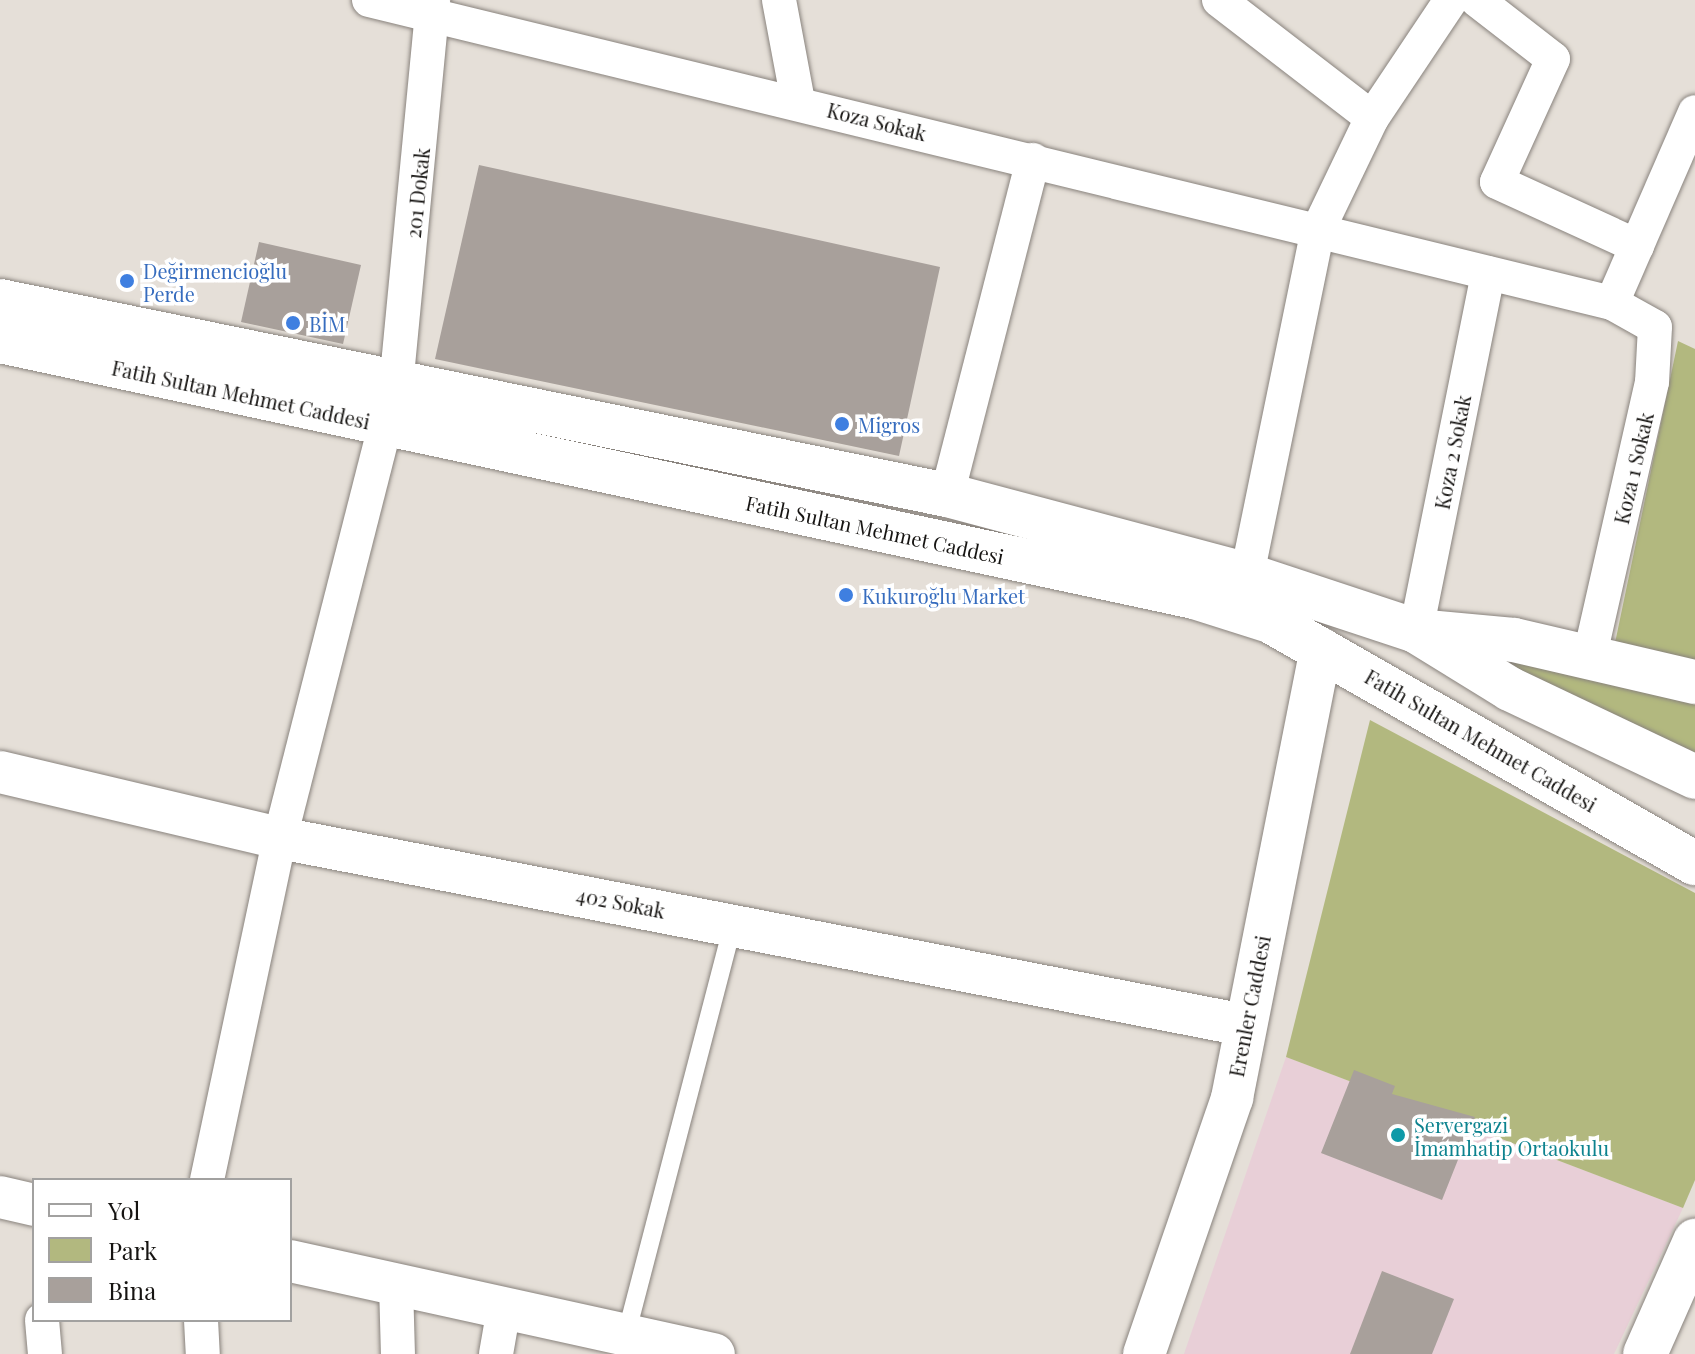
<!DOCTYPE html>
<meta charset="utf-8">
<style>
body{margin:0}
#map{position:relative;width:1695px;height:1354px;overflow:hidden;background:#e5dfd8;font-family:"Playfair Display",serif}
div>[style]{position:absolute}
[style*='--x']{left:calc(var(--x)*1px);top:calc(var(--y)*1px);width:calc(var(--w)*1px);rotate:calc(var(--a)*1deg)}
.education>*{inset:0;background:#e8cfd7}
.green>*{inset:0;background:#b2b87f}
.building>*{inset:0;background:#a8a09b}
.roads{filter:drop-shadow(0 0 2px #89837d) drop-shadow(0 0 2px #89837d)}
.service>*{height:18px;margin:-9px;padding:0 9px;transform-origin:9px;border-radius:9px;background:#fff}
.minor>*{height:34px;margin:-17px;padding:0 17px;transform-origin:17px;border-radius:17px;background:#fff}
.tertiary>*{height:42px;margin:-21px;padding:0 21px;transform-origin:21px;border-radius:21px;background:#fff}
.secondary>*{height:44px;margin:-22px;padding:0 22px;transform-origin:22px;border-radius:22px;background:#fff}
.primary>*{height:44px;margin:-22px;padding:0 22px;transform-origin:22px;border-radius:22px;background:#fff}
.dots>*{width:22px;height:22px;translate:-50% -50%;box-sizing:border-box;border:4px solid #fff;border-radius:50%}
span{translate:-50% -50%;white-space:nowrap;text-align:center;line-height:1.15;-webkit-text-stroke:7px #fff;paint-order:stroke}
.street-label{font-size:20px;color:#161412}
.shop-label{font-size:20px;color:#366cbe}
.left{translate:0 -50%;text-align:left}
.culture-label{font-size:20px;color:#0d838f}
.legend{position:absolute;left:32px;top:1178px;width:260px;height:144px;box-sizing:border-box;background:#fff;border:2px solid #a2a1a0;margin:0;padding:10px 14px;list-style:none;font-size:24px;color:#161412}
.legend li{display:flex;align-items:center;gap:16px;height:40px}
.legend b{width:40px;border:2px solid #a2a1a0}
</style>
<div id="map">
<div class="education">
<i style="clip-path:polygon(1286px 1057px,1683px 1208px,1614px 1354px,1184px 1354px)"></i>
</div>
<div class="green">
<i style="clip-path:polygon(1678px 341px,1695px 349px,1695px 663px,1615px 643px)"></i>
<i style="clip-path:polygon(1473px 648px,1695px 700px,1695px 753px)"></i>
<i style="clip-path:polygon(1370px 720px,1695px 893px,1695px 1180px,1683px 1208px,1286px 1057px)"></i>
</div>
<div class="building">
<i style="clip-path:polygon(479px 165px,940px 267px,899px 456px,435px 359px)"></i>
<i style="clip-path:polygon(259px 242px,361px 265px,343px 344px,241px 322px)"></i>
<i style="clip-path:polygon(1354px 1070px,1395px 1086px,1392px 1094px,1475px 1117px,1442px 1200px,1321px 1153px)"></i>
<i style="clip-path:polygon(1382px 1271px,1454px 1299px,1432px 1354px,1350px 1354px)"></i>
</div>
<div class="roads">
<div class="service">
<i style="--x:626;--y:1335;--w:425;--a:-75.4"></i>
</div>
<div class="minor">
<i style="--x:369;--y:0;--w:1279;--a:13.7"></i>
<i style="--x:1612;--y:303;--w:49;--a:29.2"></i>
<i style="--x:1655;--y:327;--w:55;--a:93.1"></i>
<i style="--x:1652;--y:382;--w:280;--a:102.8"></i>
<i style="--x:779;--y:0;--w:104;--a:79.4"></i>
<i style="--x:1219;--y:0;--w:193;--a:37.6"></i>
<i style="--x:1477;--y:0;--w:96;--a:37.8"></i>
<i style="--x:1553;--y:59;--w:135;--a:114.5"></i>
<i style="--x:1497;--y:182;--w:154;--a:24.6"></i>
<i style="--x:1612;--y:303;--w:208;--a:-66.5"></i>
<i style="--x:396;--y:386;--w:388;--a:-84.5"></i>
<i style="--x:947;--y:495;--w:346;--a:-75.6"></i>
<i style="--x:1247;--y:575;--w:352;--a:-78.4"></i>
<i style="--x:1318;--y:230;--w:124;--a:-64.3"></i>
<i style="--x:1372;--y:118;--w:142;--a:-56.2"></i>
<i style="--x:1416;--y:631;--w:365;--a:-78.6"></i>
<i style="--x:207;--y:1180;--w:350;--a:-78"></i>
<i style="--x:280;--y:838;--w:426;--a:-75.7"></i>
<i style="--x:396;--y:1284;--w:70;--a:88.4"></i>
<i style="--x:42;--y:1320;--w:34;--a:85"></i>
<i style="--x:201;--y:1320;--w:34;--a:87"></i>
<i style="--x:496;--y:1354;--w:47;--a:-80.1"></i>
</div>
<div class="tertiary">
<i style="--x:0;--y:772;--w:288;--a:13.3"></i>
<i style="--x:280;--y:838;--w:982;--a:10.98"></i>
<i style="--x:0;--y:1197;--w:35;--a:13"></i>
<i style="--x:290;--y:1261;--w:434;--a:12.4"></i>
<i style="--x:1144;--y:1354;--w:271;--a:-71"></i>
<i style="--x:1232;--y:1098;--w:458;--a:-78.8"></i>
</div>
<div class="secondary">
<i style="--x:1416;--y:631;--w:98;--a:5.2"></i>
<i style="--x:1514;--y:640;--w:186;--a:13.1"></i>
<i style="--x:1645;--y:1354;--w:124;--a:-66.1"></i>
</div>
<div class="primary">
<i style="--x:0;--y:301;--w:967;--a:11.58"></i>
<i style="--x:947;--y:495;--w:310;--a:14.9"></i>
<i style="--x:1247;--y:575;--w:178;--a:18.3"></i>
<i style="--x:1416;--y:631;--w:110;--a:31.7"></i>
<i style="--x:1510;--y:689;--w:205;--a:25.4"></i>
<i style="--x:0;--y:341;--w:1221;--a:12.1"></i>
<i style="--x:1194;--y:597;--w:80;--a:17.5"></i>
<i style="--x:1270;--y:621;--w:489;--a:29.7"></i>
</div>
</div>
<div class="dots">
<i style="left:127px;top:281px;background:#3f7fe0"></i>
<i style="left:293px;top:323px;background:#3f7fe0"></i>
<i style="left:842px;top:424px;background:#3f7fe0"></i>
<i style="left:846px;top:595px;background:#3f7fe0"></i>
<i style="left:1398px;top:1135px;background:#0f9aa8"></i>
</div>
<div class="street-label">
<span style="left:877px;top:121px;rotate:14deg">Koza Sokak</span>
<span style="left:417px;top:193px;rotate:-84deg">201 Dokak</span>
<span style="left:241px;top:394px;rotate:12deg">Fatih Sultan Mehmet Caddesi</span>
<span style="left:1452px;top:452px;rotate:-79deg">Koza 2 Sokak</span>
<span style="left:1633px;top:468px;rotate:-77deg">Koza 1 Sokak</span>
<span style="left:875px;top:529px;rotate:12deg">Fatih Sultan Mehmet Caddesi</span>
<span style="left:1481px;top:740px;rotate:30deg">Fatih Sultan Mehmet Caddesi</span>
<span style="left:621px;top:902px;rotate:11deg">402 Sokak</span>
<span style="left:1249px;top:1006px;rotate:-79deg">Erenler Caddesi</span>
</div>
<div class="shop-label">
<span class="left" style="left:143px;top:282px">Değirmencioğlu<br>Perde</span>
<span class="left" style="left:309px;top:323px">BİM</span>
<span class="left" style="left:858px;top:424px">Migros</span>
<span class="left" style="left:862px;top:595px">Kukuroğlu Market</span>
</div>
<div class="culture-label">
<span class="left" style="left:1414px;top:1136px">Servergazi<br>İmamhatip Ortaokulu</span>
</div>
<ul class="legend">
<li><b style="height:10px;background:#fff"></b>Yol</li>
<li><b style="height:22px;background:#b2b87f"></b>Park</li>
<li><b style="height:22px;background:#a8a09b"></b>Bina</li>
</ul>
</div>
